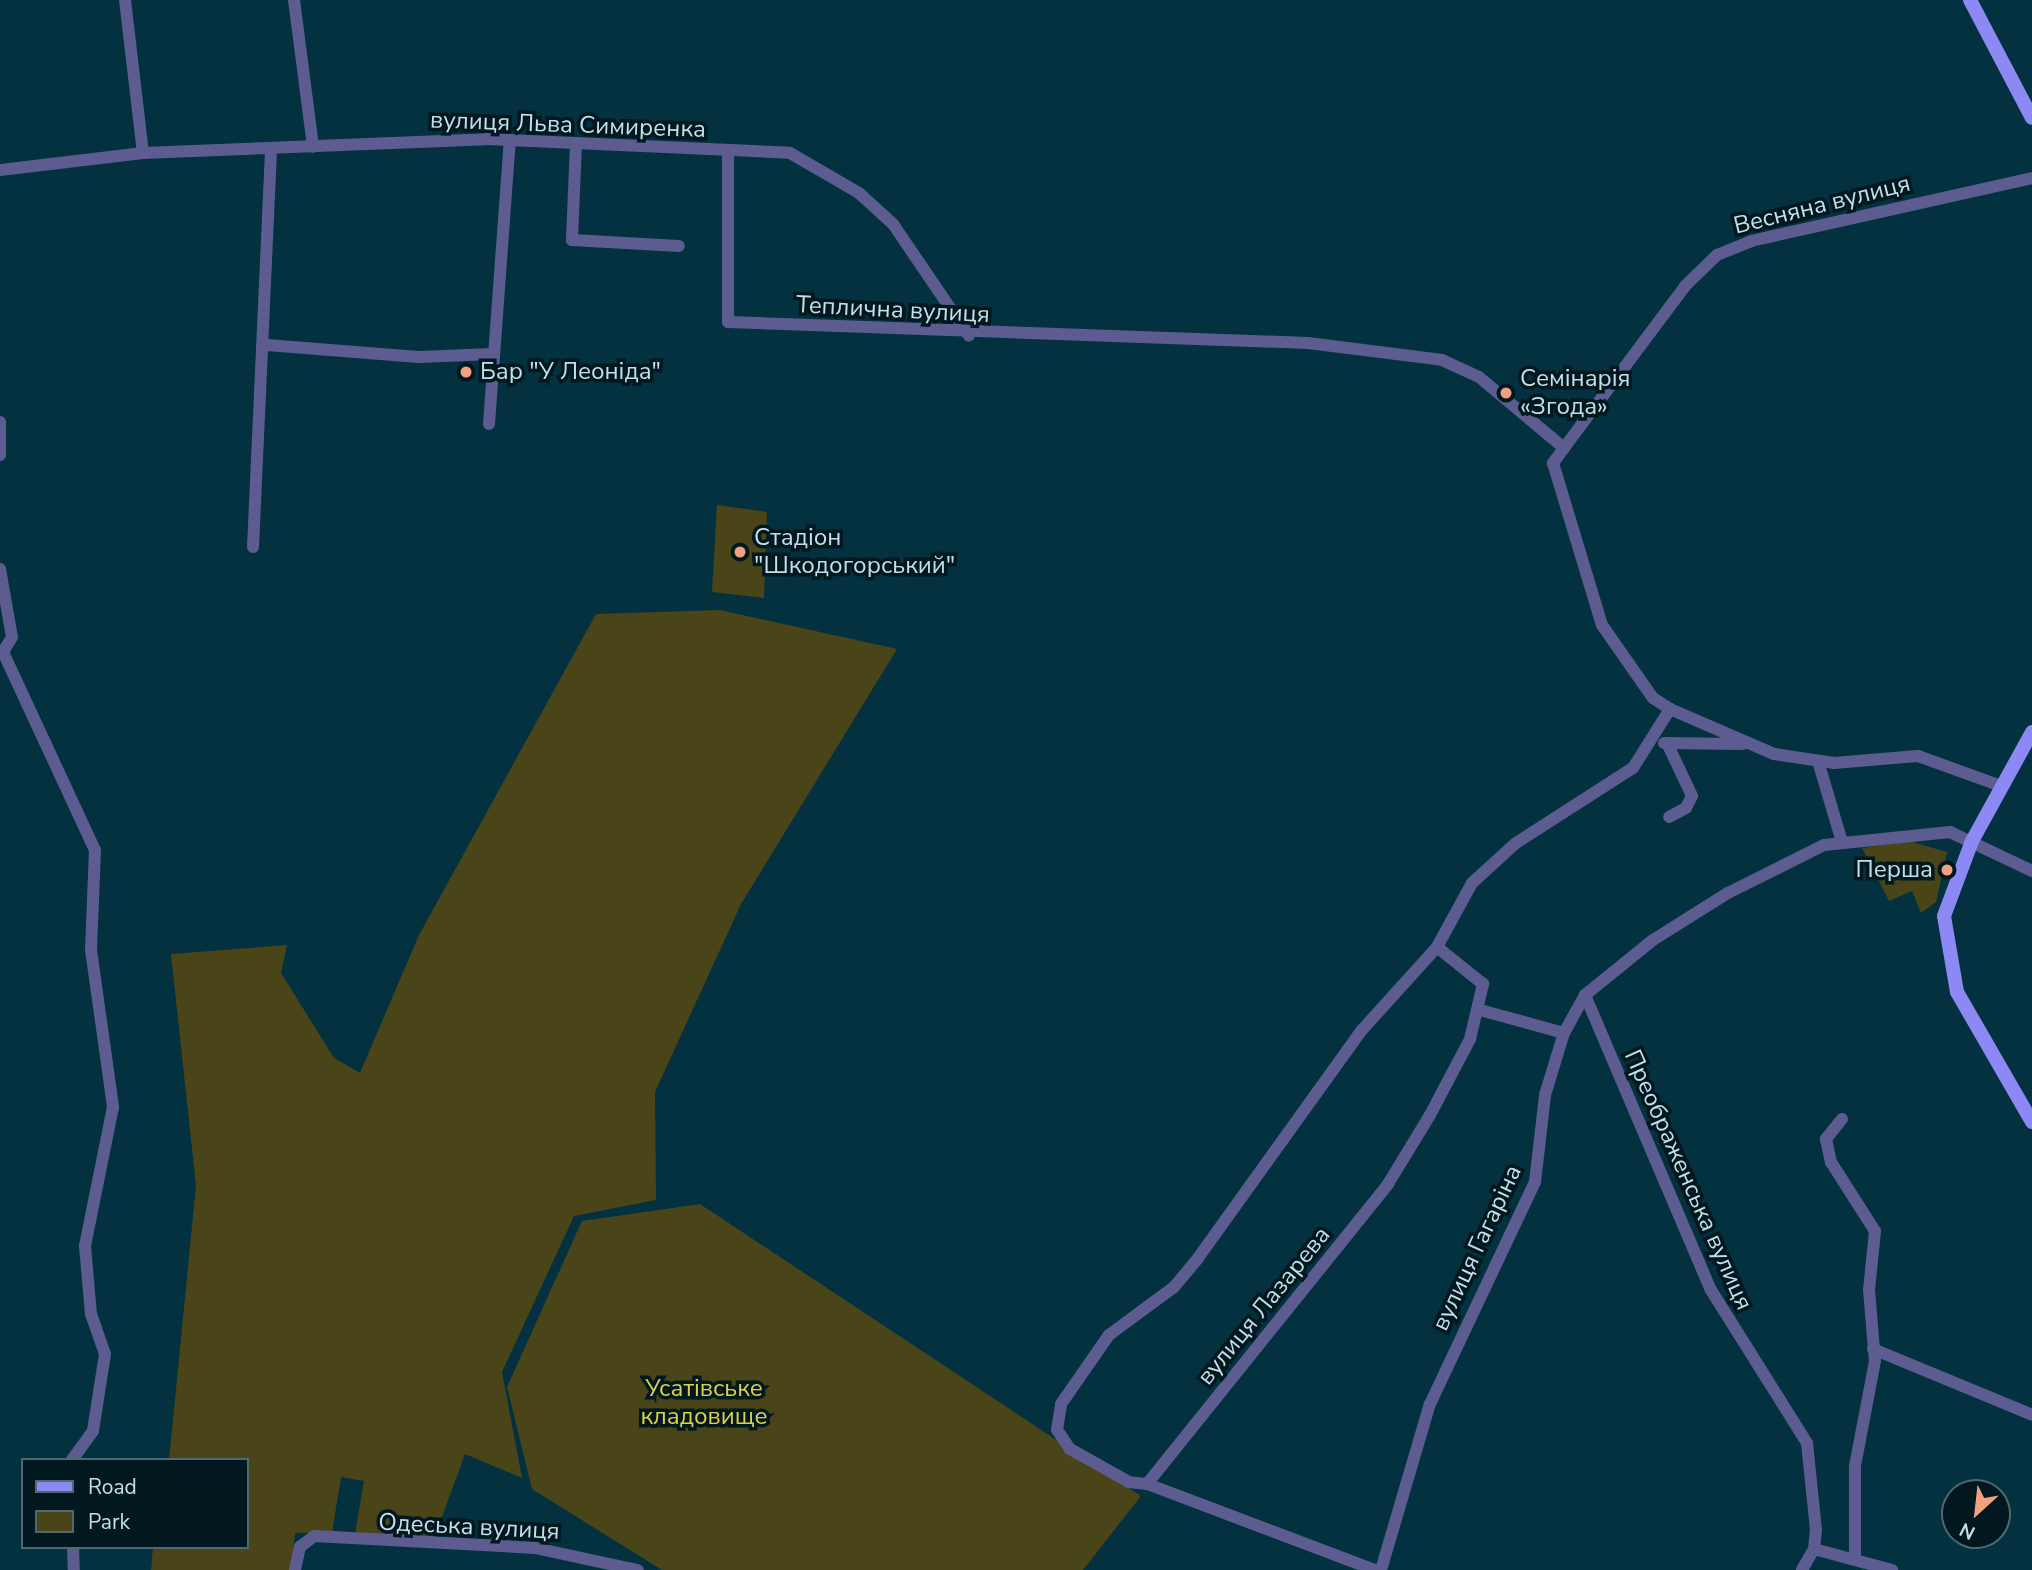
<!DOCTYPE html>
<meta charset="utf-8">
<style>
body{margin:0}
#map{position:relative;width:2032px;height:1570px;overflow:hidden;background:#03313f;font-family:"Nunito Sans",sans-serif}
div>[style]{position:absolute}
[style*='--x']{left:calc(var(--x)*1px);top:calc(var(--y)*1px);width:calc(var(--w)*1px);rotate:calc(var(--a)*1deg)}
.green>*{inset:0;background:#4a4519}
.minor>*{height:12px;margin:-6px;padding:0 6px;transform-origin:6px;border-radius:6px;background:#5c5c90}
.major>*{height:14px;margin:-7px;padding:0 7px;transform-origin:7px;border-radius:7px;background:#8c89f4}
.dots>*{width:19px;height:19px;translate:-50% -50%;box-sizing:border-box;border:4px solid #02181f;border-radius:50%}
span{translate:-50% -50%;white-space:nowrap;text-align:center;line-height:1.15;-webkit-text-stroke:7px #02181f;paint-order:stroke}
.street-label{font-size:24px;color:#c4dfea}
.poi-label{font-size:24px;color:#c4dfea}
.left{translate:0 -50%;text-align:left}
.right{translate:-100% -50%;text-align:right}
.park-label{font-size:24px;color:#e0d048}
.legend{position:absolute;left:21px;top:1458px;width:228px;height:91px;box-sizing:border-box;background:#02181f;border:2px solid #506870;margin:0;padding:9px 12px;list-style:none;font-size:21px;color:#c4dfea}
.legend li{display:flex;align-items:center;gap:14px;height:35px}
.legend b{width:35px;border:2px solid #506870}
.north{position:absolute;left:1941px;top:1479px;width:70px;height:70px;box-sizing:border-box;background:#02181f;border:2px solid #506870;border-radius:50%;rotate:207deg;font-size:19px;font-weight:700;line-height:28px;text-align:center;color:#c4dfea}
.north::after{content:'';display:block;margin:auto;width:24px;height:32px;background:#f2a07f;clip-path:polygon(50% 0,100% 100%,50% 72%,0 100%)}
</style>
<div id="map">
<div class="green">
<i style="clip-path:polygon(717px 505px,767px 512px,764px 598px,712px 592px)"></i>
<i style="clip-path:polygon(720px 610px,897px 649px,741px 904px,655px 1092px,656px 1200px,574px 1216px,502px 1372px,522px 1478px,465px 1454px,434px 1539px,355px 1534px,364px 1481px,341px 1477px,332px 1533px,295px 1533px,291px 1570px,151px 1570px,153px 1547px,247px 1547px,247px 1460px,169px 1460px,196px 1186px,171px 954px,287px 945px,281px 973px,334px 1058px,360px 1073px,419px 935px,596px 614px)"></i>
<i style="clip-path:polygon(1909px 841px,1947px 852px,1936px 902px,1921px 913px,1912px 891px,1889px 901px,1862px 848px)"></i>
<i style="clip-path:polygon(700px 1204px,1141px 1496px,1083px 1570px,662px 1570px,532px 1489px,507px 1387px,582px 1221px)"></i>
</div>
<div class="minor">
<i style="--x:125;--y:0;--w:154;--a:83.3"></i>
<i style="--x:294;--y:0;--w:148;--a:82.6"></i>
<i style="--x:576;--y:143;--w:97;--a:92.4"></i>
<i style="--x:572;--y:240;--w:107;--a:3.2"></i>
<i style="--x:728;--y:150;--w:172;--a:90"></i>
<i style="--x:728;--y:322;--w:580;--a:2.07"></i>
<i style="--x:1308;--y:343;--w:135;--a:7.2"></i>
<i style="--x:1442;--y:360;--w:41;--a:24.7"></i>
<i style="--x:1479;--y:377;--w:111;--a:39.9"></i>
<i style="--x:1564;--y:448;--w:202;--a:-53.2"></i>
<i style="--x:1685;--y:286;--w:45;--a:-44.1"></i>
<i style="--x:1717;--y:255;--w:37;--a:-22"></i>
<i style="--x:1751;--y:241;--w:288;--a:-12.6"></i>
<i style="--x:0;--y:170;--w:144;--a:-6.8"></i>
<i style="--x:143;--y:153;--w:344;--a:-2.3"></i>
<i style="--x:487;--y:139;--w:303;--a:2.6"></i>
<i style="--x:790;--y:153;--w:80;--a:30.1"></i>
<i style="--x:859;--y:193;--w:46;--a:42.4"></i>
<i style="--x:893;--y:224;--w:135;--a:55.8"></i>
<i style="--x:267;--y:345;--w:152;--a:4.5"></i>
<i style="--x:419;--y:357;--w:72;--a:-2.4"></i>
<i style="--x:0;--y:422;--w:33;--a:90"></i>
<i style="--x:489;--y:424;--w:285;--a:-85.8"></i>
<i style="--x:1564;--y:448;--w:19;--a:126"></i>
<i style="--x:1553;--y:463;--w:169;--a:73.2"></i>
<i style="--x:1602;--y:625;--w:89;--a:55.1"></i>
<i style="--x:1653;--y:698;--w:20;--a:33"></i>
<i style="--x:253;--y:547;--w:398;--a:-87.4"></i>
<i style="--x:0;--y:569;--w:69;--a:80"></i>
<i style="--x:12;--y:637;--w:17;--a:121"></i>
<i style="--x:3;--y:652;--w:218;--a:65.1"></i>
<i style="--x:95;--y:850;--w:100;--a:92.3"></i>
<i style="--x:91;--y:950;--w:159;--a:82"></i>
<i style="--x:113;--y:1107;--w:142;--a:101.4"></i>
<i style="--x:85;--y:1246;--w:68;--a:85"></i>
<i style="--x:91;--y:1314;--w:42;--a:70.7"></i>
<i style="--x:105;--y:1354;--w:78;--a:98.9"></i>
<i style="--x:93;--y:1431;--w:36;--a:126"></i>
<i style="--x:1664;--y:743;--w:79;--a:0.7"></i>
<i style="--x:1668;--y:745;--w:56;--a:64.8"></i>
<i style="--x:1692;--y:796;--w:13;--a:117"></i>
<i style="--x:1686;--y:808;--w:19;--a:152"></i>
<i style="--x:1818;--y:761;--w:84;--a:73.5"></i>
<i style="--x:1585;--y:995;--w:321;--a:66.9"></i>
<i style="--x:1711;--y:1290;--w:181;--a:57.9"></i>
<i style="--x:1807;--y:1443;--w:87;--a:84.1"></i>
<i style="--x:1816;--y:1530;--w:19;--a:96"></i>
<i style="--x:1814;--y:1549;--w:24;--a:120"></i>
<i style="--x:1480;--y:1010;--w:87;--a:15.3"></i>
<i style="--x:1842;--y:1119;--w:26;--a:129"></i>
<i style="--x:1826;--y:1139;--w:24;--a:78"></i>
<i style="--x:1831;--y:1162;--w:82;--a:57.5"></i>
<i style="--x:1875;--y:1231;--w:59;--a:95.8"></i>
<i style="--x:1869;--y:1290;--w:71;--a:85.2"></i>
<i style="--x:1875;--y:1361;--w:107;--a:100.8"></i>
<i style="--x:1855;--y:1466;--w:89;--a:90"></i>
<i style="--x:1873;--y:1349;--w:172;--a:22.5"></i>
<i style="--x:1147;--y:1484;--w:18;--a:-174"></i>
<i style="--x:1129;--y:1482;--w:68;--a:-150.8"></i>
<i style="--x:1070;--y:1449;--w:23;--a:-124"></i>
<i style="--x:1057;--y:1430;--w:26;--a:-81"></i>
<i style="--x:1061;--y:1404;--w:84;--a:-55.2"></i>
<i style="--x:1109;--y:1335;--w:81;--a:-36.4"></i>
<i style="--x:1174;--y:1287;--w:38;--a:-50"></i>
<i style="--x:1198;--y:1258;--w:281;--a:-54.3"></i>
<i style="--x:1362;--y:1030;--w:112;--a:-47.9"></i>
<i style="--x:1437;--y:947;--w:73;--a:-61.3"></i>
<i style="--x:1472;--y:883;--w:59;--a:-42.3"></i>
<i style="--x:1516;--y:843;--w:139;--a:-32.7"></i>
<i style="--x:1633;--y:768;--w:70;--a:-57.9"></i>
<i style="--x:1670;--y:709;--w:113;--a:23.4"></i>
<i style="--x:1774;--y:754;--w:61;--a:8.5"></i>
<i style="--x:1834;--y:763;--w:84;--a:-4.8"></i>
<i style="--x:1918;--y:756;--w:88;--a:19.9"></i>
<i style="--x:73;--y:1547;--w:23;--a:88"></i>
<i style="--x:1814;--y:1549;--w:81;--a:15.1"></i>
<i style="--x:295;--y:1570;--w:24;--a:-78"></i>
<i style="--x:300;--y:1547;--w:18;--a:-38"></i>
<i style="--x:314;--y:1536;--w:221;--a:3.1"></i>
<i style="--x:535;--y:1548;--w:105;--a:12.1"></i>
<i style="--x:1375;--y:1570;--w:244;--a:-159.3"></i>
<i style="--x:1147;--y:1484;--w:385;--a:-51.2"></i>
<i style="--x:1388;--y:1184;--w:81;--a:-58.7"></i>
<i style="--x:1430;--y:1115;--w:86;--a:-62.2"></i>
<i style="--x:1470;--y:1039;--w:57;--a:-76.7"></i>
<i style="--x:1483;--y:984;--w:59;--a:-141.2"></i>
<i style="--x:1381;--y:1570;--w:173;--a:-73.6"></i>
<i style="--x:1430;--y:1404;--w:246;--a:-64.7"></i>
<i style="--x:1535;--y:1182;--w:88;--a:-83.4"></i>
<i style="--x:1545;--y:1095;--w:65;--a:-73"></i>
<i style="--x:1564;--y:1033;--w:43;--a:-61.1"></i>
<i style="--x:1585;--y:995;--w:87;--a:-39"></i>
<i style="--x:1653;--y:940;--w:89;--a:-32.1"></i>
<i style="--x:1728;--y:893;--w:107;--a:-26.6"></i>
<i style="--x:1824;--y:845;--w:127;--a:-5.9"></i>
<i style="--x:1950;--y:832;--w:91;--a:25.4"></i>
</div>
<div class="major">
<i style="--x:1970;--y:0;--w:133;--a:62.3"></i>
<i style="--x:2032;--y:732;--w:124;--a:118.8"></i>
<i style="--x:1972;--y:841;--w:80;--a:110.5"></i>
<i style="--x:1944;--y:916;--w:77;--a:80.3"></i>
<i style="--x:1957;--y:992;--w:150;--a:60"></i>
</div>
<div class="dots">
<i style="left:466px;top:372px;background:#f2a07f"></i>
<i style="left:1506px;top:393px;background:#f2a07f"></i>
<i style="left:740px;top:552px;background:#f2a07f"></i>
<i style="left:1947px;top:870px;background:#f2a07f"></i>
</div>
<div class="street-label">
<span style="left:568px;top:125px;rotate:2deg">вулиця Льва Симиренка</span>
<span style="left:1822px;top:205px;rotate:-14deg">Весняна вулиця</span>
<span style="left:893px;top:310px;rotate:3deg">Теплична вулиця</span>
<span style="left:1688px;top:1180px;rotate:66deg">Преображенська вулиця</span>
<span style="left:1477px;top:1248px;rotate:-65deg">вулиця Гагаріна</span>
<span style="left:1264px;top:1306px;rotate:-51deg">вулиця Лазарева</span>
<span style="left:469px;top:1527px;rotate:3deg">Одеська вулиця</span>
</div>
<div class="poi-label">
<span class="left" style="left:480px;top:372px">Бар "У Леоніда"</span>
<span class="left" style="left:1520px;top:393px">Семінарія<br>«Згода»</span>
<span class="left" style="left:754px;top:552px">Стадіон<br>"Шкодогорський"</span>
<span class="right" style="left:1933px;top:870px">Перша</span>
</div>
<div class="park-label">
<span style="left:704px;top:1403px">Усатівське<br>кладовище</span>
</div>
<ul class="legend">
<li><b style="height:9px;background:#8c89f4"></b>Road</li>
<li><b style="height:19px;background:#4a4519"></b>Park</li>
</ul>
<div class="north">N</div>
</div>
